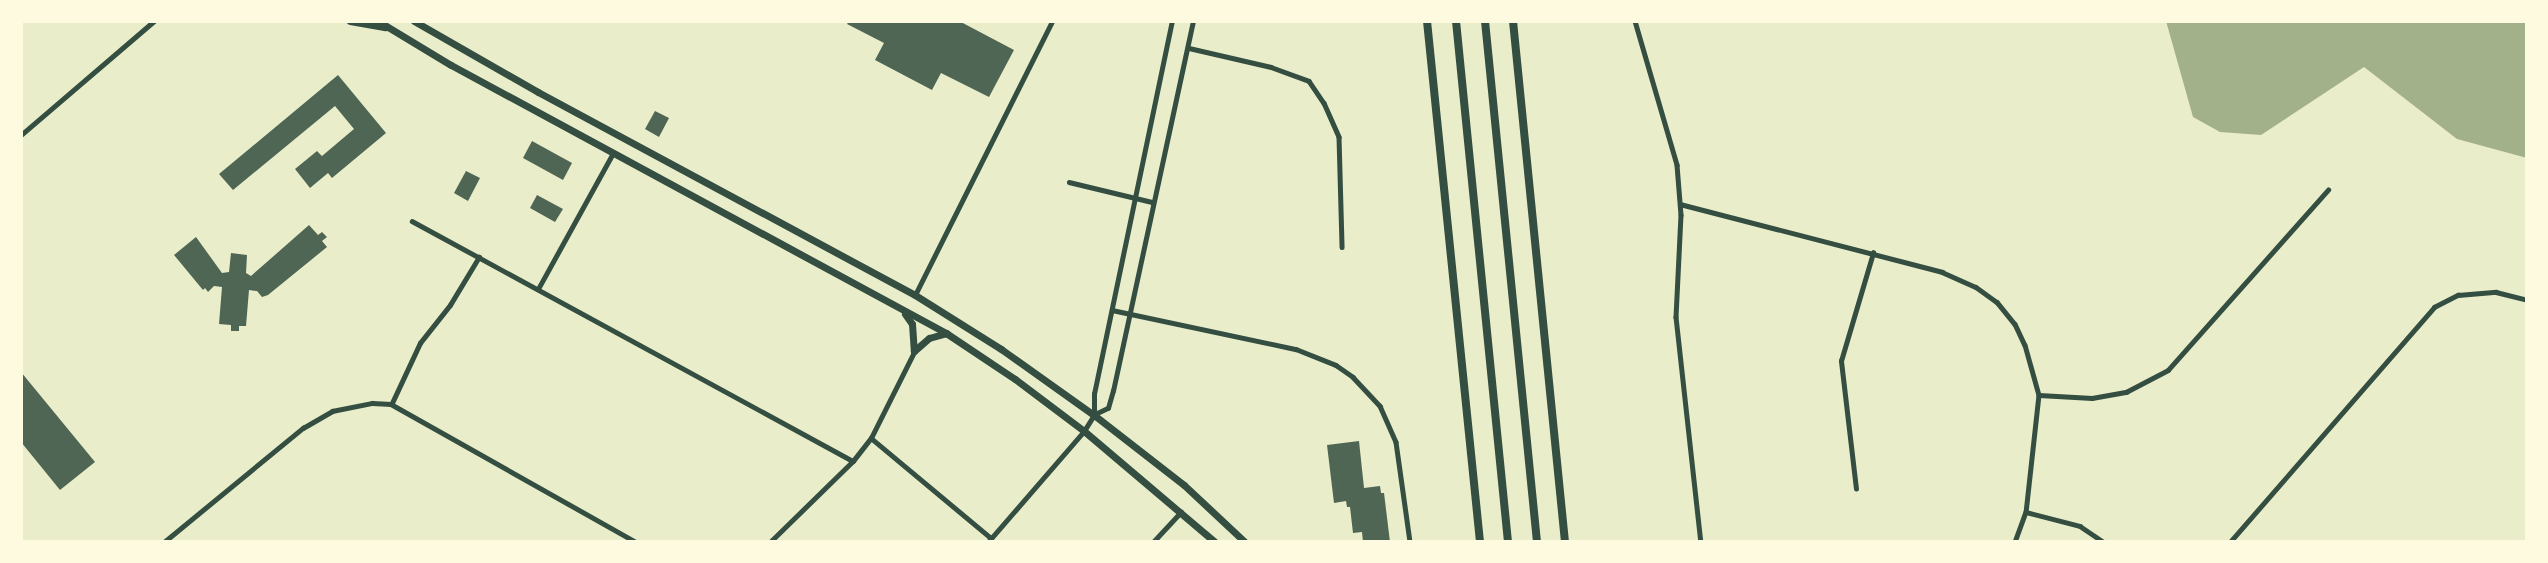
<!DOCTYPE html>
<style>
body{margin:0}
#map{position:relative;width:2548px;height:563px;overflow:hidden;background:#e9edc9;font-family:"Fira Sans",sans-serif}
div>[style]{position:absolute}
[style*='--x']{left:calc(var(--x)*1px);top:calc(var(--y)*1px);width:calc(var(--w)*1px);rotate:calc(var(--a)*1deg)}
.water>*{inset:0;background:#a3b18a}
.building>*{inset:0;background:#4f6655}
.minor>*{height:4.5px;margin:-2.25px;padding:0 2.25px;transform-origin:2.25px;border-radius:2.25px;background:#344e41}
.trunk>*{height:7px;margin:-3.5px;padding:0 3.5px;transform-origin:3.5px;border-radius:3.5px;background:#344e41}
.motorway>*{height:8px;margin:-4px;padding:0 4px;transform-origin:4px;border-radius:4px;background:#344e41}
span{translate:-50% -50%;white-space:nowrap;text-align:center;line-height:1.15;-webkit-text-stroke:7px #fefae0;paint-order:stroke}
.frame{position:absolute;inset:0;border:23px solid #fefae0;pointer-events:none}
</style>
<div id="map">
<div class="water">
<i style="clip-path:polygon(2166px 21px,2527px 21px,2527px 158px,2457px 139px,2364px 67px,2261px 135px,2220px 132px,2193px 117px)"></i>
</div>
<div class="building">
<i style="clip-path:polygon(849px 21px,959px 21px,1014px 50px,989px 97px,941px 73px,932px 90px,875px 60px,884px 43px,847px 24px)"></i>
<i style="clip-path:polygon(338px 75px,386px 133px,332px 178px,328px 173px,310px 188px,295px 169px,317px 151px,322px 156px,354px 129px,335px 106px,233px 190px,219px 174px)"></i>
<i style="clip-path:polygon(655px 111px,669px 118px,659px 137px,645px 129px)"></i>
<i style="clip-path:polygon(532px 141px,572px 163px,563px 180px,523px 158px)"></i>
<i style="clip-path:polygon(466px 171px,480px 178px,468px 201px,454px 193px)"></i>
<i style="clip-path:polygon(537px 195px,563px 209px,555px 222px,530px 208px)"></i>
<i style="clip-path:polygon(309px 225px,318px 235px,322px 232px,327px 237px,322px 241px,327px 247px,268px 295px,262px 297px,257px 291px,249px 290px,246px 326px,239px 326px,239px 331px,231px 331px,231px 325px,219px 324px,222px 287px,214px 286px,208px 292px,205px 288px,203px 290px,174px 255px,196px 237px,222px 273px,229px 272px,231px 253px,247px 255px,246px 273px,251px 276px)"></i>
<i style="clip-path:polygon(21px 372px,95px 462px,60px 490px,21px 442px)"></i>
<i style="clip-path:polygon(1359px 441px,1364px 488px,1380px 486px,1381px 493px,1384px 493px,1390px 542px,1363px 542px,1362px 532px,1353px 533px,1350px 507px,1347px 507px,1346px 501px,1334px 503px,1327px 445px)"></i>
</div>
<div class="minor">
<i style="--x:1635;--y:21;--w:150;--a:73.7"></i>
<i style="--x:1677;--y:165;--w:50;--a:85.4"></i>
<i style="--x:1681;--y:215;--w:102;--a:92.8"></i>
<i style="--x:1676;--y:317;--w:226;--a:83.7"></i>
<i style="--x:1189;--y:48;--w:84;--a:13"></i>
<i style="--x:1271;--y:67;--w:40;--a:20.2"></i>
<i style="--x:1309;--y:81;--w:27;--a:56"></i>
<i style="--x:1324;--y:103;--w:37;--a:66"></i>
<i style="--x:1339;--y:137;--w:110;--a:88.4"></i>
<i style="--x:21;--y:135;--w:175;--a:-40.6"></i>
<i style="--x:1069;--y:182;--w:85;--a:13.5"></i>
<i style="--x:1680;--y:204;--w:271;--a:14.5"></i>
<i style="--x:1942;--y:272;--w:37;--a:24"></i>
<i style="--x:1976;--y:287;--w:26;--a:36"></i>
<i style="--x:1997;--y:302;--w:28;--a:51"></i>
<i style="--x:2015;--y:324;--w:23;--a:65"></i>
<i style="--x:2025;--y:345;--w:52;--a:74.4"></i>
<i style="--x:2039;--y:395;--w:118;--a:96.3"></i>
<i style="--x:2026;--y:512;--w:32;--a:110"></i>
<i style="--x:412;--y:221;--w:502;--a:28.56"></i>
<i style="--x:538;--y:289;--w:155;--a:-61.1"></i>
<i style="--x:915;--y:295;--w:306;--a:-63.4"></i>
<i style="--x:1112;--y:310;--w:188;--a:12"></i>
<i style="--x:1296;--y:349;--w:43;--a:21.8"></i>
<i style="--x:1336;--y:365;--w:21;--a:35"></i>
<i style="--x:1353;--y:377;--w:40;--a:47"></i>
<i style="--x:1380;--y:406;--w:39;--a:66"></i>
<i style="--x:1396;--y:442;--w:101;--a:82"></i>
<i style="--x:2039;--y:395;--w:53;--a:3.2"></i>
<i style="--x:2092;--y:398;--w:35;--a:-10"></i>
<i style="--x:2126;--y:392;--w:47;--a:-27.6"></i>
<i style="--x:2168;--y:370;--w:241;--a:-48.4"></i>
<i style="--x:392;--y:403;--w:66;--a:-65"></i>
<i style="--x:420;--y:343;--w:48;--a:-51.7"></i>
<i style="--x:450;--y:305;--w:56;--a:-58.9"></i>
<i style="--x:1095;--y:414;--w:14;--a:-25"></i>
<i style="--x:1108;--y:408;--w:18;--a:-74"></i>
<i style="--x:1113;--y:391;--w:379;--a:-77.8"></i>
<i style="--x:871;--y:438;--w:156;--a:39.8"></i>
<i style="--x:1856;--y:489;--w:129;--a:-96.7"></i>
<i style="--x:1841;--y:361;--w:113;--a:-73.5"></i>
<i style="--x:2026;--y:512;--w:56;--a:14.5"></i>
<i style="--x:2080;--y:526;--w:29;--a:34"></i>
<i style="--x:164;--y:542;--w:180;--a:-39.4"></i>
<i style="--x:303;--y:428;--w:34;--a:-30"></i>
<i style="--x:332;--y:411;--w:41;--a:-11.3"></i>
<i style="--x:372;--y:403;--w:19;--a:3"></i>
<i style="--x:391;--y:404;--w:281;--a:29.4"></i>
<i style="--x:770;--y:542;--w:116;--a:-44.3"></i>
<i style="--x:853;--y:461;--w:29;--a:-52"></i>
<i style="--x:871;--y:438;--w:96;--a:-63.4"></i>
<i style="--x:988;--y:542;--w:147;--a:-49.1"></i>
<i style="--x:1084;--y:431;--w:19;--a:-58"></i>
<i style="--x:1094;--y:415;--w:21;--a:-90"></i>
<i style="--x:1094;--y:394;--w:381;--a:-78.2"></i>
<i style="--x:1153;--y:542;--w:41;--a:-47"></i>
<i style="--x:2230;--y:542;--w:311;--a:-49"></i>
<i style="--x:2434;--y:307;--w:27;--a:-27"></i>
<i style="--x:2458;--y:295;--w:38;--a:-5"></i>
<i style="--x:2496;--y:292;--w:32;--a:14"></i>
</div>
<div class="trunk">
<i style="--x:350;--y:21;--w:36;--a:10"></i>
<i style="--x:378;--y:21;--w:85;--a:31.1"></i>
<i style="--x:451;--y:65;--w:563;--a:28.43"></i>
<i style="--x:946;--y:333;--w:83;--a:33.7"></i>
<i style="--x:1015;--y:379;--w:86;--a:37"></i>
<i style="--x:1084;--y:431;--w:172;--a:40.3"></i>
<i style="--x:414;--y:21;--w:143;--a:29.8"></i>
<i style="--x:538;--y:92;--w:428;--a:28.3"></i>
<i style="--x:915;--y:295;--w:102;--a:32.1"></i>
<i style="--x:1001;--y:349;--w:114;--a:35.4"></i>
<i style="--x:1094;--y:415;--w:114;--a:37.9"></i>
<i style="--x:1184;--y:485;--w:83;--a:43.1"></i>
<i style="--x:905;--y:314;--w:12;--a:55"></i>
<i style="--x:912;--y:324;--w:27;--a:86"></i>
<i style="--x:914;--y:351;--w:20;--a:-41"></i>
<i style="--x:929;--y:338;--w:18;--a:-16"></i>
</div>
<div class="motorway">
<i style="--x:1427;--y:21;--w:524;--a:84.19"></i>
<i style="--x:1456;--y:21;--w:524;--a:84.3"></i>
<i style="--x:1485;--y:21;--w:524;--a:84.3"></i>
<i style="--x:1513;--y:21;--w:524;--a:84.3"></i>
</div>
<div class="frame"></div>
</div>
